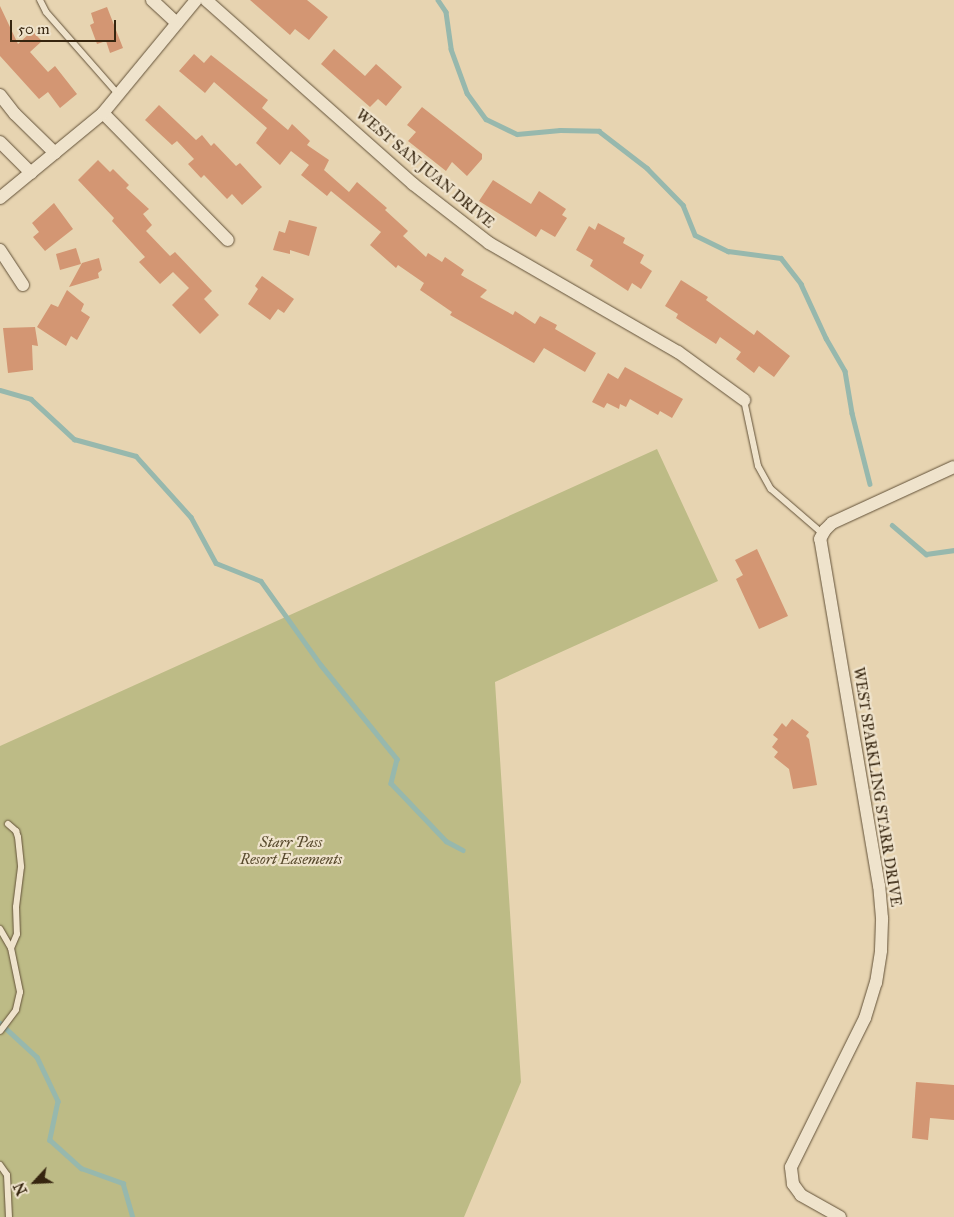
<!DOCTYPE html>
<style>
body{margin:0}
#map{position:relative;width:954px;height:1217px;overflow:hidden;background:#e7d4b1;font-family:"IM FELL Great Primer",serif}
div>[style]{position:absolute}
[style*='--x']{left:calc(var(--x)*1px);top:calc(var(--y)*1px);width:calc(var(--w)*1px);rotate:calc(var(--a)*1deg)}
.green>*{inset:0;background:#bdbb86}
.stream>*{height:4.5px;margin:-2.25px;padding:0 2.25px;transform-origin:2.25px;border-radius:2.25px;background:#97b8ad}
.building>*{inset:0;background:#d39673}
.roads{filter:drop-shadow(0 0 1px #625138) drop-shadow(0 0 1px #625138)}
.lane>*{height:6px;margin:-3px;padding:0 3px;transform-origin:3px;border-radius:3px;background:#efe3cc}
.street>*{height:12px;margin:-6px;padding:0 6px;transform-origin:6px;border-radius:6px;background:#efe3cc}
span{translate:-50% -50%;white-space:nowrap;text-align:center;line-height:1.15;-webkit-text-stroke:4.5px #efe3cc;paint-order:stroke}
.street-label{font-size:15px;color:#36250f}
.park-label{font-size:15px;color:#584a2d;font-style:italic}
.north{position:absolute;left:10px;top:1157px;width:50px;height:50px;-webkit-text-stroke:4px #efe3cc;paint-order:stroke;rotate:245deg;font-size:14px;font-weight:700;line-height:20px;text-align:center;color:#36250f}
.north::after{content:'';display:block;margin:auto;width:18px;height:22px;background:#36250f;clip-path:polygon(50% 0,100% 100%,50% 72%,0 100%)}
.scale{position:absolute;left:10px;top:20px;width:106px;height:22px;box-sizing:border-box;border:2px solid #36250f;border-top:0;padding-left:6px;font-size:15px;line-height:18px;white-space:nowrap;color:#36250f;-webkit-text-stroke:4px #efe3cc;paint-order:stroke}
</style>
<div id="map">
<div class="green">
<i style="clip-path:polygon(657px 449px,718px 581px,495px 682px,521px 1082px,464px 1217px,0 1217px,0 746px)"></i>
</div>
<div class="stream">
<i style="--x:438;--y:0;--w:14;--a:56"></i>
<i style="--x:446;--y:12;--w:37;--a:82"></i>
<i style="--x:451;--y:49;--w:47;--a:70"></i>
<i style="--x:467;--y:93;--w:32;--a:54"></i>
<i style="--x:486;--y:119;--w:34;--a:26"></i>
<i style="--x:517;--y:134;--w:43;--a:-5.3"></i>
<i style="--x:560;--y:130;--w:39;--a:1"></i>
<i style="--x:599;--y:131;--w:61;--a:37.6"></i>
<i style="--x:647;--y:168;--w:52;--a:45.8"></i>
<i style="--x:683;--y:205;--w:32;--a:68"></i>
<i style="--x:695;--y:235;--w:37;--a:26"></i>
<i style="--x:728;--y:251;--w:53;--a:7.5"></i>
<i style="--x:781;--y:258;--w:33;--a:52"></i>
<i style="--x:801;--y:284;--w:60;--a:65.2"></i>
<i style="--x:826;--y:338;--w:38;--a:60"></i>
<i style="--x:845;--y:371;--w:43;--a:80.5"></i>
<i style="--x:852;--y:413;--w:73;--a:75.8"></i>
<i style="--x:0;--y:390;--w:32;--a:16"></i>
<i style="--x:31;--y:399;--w:59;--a:42.9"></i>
<i style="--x:74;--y:439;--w:64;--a:15.3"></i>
<i style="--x:136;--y:456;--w:82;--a:48"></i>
<i style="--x:191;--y:517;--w:52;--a:61.5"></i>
<i style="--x:216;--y:563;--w:48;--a:21.8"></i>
<i style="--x:261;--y:581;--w:103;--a:54.5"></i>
<i style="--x:321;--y:665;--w:121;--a:51"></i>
<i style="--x:397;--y:759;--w:25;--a:104"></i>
<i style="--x:391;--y:783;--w:80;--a:46.5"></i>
<i style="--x:446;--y:841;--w:19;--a:28"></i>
<i style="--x:892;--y:525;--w:45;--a:40.5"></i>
<i style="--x:926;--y:554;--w:28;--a:-8"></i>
<i style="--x:0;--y:1023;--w:50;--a:42.6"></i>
<i style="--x:37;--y:1057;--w:49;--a:64.5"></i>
<i style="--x:58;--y:1101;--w:40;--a:102"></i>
<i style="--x:50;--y:1140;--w:42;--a:42.1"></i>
<i style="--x:81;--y:1168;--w:45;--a:19.7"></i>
<i style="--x:123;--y:1183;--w:35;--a:74"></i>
</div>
<div class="building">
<i style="clip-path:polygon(250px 0,307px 0,328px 17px,309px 40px,295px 29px,290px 35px)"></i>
<i style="clip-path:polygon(0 6px,18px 44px,32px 31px,42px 41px,30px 52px,48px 72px,55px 66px,77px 94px,60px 108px,48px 92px,39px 99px,0 56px)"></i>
<i style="clip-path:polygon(107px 7px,123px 48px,110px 53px,106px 41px,97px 44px,90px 25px,94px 23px,91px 13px)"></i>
<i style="clip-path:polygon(334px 49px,365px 76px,376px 64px,402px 87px,386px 106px,378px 99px,370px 107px,321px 64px)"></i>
<i style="clip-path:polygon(194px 54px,204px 63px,211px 55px,268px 100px,262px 108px,288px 130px,292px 124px,310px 141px,307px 145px,329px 160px,324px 170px,349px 192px,357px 182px,387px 208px,385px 210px,408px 231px,403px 236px,426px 257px,428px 253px,442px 262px,445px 257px,464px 270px,461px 275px,487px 290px,480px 297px,513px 315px,515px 311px,535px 324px,540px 316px,557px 325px,555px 329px,596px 353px,585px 372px,544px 348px,534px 363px,450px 315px,452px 312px,420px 290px,424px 283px,398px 265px,396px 268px,370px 245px,381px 232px,331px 191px,327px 196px,301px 175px,309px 165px,291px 151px,280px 165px,256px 143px,267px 128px,214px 82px,205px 93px,179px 71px)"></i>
<i style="clip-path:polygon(159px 105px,196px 140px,202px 135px,211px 146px,214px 143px,236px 166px,240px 163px,262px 187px,242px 205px,232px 194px,227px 199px,204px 175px,201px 178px,188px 164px,194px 159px,177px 141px,172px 145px,145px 120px)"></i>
<i style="clip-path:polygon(422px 107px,482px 154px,482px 159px,467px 176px,452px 162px,446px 171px,408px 141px,416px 132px,407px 125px)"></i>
<i style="clip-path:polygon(98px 160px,110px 172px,113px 169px,129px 185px,126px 188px,149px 209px,143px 214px,152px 225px,146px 231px,170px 256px,175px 252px,212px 291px,204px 299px,219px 315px,200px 334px,172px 305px,189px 288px,173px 272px,160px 284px,139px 262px,145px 257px,112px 221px,114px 218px,78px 180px)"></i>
<i style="clip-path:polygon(493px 180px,531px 204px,539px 191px,566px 209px,562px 215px,567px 218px,555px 237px,541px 229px,536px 237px,479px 201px)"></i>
<i style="clip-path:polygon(54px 203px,73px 229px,45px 251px,33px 237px,39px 232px,32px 223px)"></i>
<i style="clip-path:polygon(289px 220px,317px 227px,309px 256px,290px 250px,290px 254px,273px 250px,279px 231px,285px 233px)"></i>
<i style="clip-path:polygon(598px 223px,625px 238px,623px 243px,644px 255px,640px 263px,652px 271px,641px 289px,632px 283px,628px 291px,590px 266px,593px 260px,576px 250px,589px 226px,595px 230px)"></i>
<i style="clip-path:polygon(76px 248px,81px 264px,60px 270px,56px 254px)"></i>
<i style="clip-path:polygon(99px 258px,102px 270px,98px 273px,99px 278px,69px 287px,82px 263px)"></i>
<i style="clip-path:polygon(262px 276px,294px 299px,284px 313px,278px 309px,270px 320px,248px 304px,258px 289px,255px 286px)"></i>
<i style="clip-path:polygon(681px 280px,708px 297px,706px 300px,754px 335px,757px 330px,790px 356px,774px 377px,759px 366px,754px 373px,736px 359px,741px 352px,720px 337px,716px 344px,676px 318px,678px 314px,665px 306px)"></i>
<i style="clip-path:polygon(67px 290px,84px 304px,81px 311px,90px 317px,77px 340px,71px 336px,66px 346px,37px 327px,51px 304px,58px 307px)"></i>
<i style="clip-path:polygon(35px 327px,38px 346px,32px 345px,33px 370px,8px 373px,3px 328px)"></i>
<i style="clip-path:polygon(625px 367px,683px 399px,672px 418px,660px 411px,658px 415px,630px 399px,626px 407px,620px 404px,619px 409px,607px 403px,604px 408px,592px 402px,608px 373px,618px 379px)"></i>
<i style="clip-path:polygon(757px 549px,788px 616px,759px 629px,736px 579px,743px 575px,735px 560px)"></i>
<i style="clip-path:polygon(792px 719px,809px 732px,806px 736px,809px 739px,817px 785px,793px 789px,789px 769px,774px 757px,778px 752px,772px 747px,778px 739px,773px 735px,782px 723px,786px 727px)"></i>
<i style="clip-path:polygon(916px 1082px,954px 1085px,954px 1120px,930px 1118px,928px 1140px,912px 1138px)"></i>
</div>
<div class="roads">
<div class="lane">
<i style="--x:40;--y:0;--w:13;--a:63"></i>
<i style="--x:46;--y:12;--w:109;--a:48.7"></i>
<i style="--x:744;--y:400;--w:67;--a:78"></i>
<i style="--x:758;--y:466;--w:26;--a:61"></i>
<i style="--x:771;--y:489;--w:67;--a:40.8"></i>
<i style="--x:8;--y:824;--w:11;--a:41"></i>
<i style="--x:16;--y:831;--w:6;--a:72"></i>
<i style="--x:18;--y:837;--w:30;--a:84"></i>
<i style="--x:21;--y:867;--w:40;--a:97.1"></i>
<i style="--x:16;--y:907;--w:27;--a:88"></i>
<i style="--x:17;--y:934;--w:15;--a:113"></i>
<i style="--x:0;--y:929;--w:22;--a:60"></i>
<i style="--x:11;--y:948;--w:45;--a:78.4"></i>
<i style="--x:20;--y:992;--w:18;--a:103"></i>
<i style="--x:16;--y:1010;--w:26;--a:127"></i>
<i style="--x:0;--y:1165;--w:12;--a:55"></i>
<i style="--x:7;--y:1175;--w:42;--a:87.3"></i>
</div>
<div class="street">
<i style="--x:152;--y:0;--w:34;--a:43"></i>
<i style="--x:206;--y:0;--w:277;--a:41.6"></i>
<i style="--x:413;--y:184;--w:96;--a:37.8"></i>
<i style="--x:489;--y:243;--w:218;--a:30"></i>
<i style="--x:678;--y:352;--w:82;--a:36"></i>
<i style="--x:0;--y:95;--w:24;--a:52"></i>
<i style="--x:15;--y:114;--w:56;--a:44.3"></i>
<i style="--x:103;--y:113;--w:178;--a:45.5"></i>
<i style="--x:0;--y:142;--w:44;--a:45"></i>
<i style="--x:0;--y:198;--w:134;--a:-39.5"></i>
<i style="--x:103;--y:113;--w:146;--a:-50.5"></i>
<i style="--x:0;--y:250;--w:42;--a:56.7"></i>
<i style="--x:840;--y:1217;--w:45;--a:-150.6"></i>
<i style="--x:801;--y:1195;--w:14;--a:-126"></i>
<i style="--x:793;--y:1184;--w:17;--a:-97"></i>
<i style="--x:791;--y:1167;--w:166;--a:-63.6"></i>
<i style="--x:865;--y:1018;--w:37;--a:-73"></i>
<i style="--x:876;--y:983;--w:33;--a:-81"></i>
<i style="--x:881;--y:950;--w:32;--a:-88"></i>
<i style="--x:882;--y:918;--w:32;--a:-95"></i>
<i style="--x:879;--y:886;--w:352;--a:-99.6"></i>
<i style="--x:820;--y:539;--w:10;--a:-61"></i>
<i style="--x:825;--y:530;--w:10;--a:-45"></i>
<i style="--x:832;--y:523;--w:134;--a:-24.7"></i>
</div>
</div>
<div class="street-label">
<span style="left:425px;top:169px;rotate:40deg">WEST SAN JUAN DRIVE</span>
<span style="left:877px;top:787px;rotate:81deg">WEST SPARKLING STARR DRIVE</span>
</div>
<div class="park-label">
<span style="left:291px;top:851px">Starr Pass<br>Resort Easements</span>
</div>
<div class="north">N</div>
<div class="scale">50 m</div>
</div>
